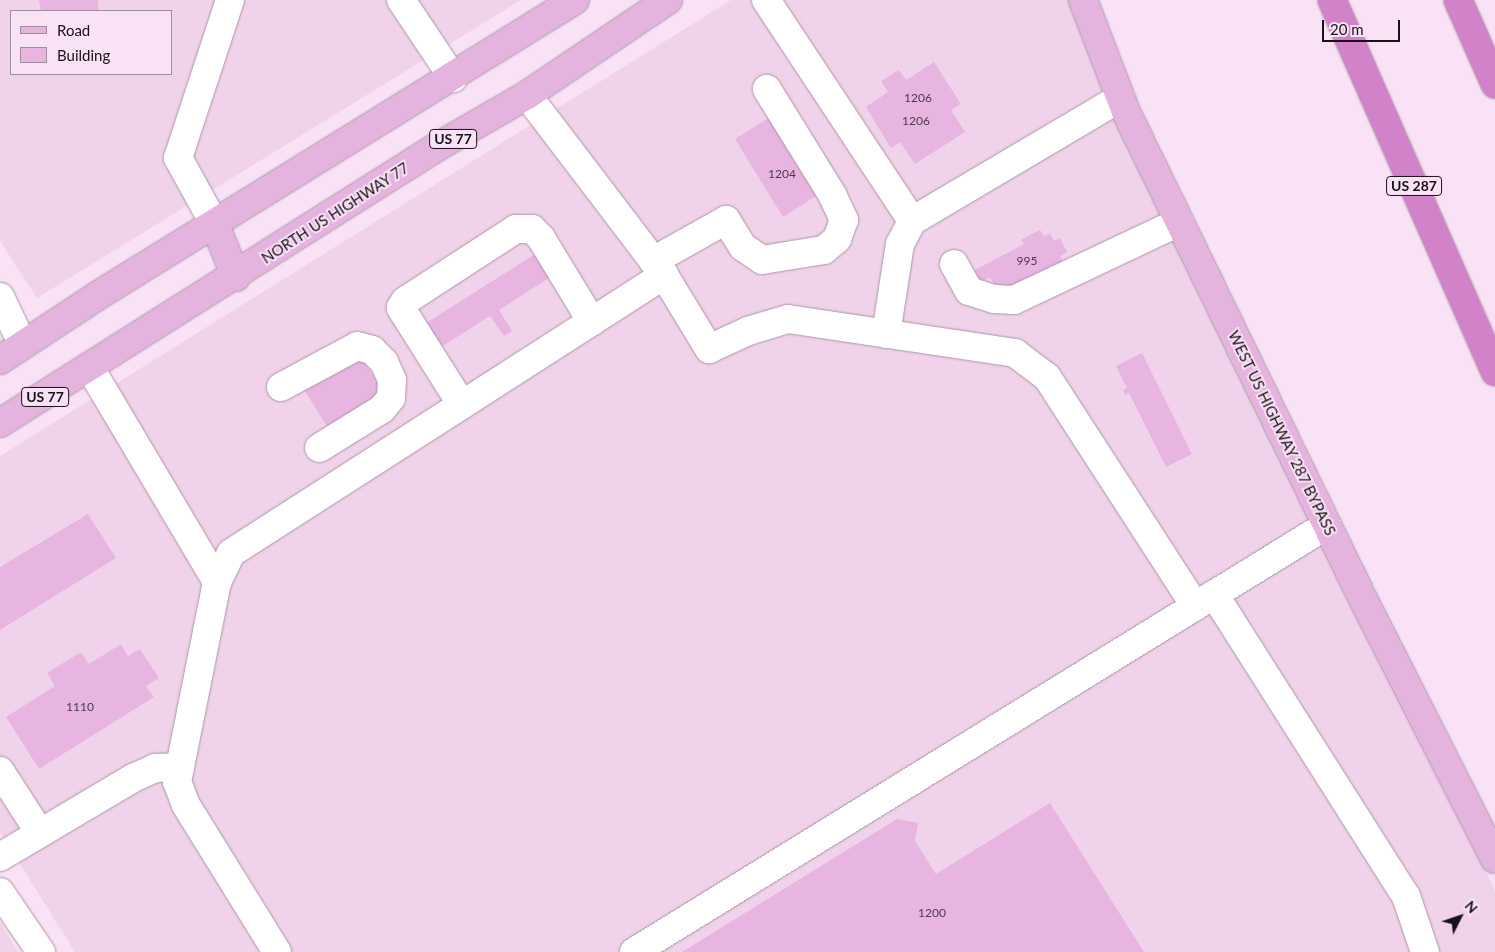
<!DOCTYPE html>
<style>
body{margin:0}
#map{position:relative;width:1495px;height:952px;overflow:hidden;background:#f9e2f5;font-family:Lato,sans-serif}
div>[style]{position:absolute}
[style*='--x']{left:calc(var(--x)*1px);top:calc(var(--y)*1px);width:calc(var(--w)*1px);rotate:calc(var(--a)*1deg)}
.built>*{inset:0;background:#f0d3eb}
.building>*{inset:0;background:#e8b5e1}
.roads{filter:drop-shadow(0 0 1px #ab96a8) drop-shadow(0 0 1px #ab96a8)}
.minor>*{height:28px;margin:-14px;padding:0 14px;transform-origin:14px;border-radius:14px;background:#fff}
.major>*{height:28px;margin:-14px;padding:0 14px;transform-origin:14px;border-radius:14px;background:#e4b4df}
.highway>*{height:28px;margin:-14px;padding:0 14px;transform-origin:14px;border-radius:14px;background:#d282c9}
span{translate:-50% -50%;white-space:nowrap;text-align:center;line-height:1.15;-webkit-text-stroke:4px #f9e2f5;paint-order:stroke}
.number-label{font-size:12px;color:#4d3a4a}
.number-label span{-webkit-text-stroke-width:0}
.shield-label span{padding:1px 4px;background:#f9e2f5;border:1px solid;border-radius:4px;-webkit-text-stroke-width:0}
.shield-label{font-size:14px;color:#191118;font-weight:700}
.street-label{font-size:15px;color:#191118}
.legend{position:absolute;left:10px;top:10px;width:162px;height:65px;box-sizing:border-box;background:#f9e2f5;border:1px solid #9f8e9d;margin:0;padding:6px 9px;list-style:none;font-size:15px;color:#191118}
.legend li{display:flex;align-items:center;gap:10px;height:25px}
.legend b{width:25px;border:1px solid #9f8e9d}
.north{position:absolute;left:1435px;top:892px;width:50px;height:50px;-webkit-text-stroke:4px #f9e2f5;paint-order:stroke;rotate:49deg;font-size:14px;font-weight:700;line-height:20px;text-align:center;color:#191118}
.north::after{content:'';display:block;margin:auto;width:18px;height:22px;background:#191118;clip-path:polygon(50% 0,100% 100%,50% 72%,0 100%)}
.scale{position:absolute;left:1322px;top:20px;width:78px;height:22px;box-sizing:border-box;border:2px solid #191118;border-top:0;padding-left:6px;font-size:15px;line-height:18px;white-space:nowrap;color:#191118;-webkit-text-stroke:4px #f9e2f5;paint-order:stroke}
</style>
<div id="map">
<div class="built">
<i style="clip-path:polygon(evenodd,0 0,521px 0,37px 298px,0 241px,0 0,11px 11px,171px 11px,171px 74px,11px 74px,11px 11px)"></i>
<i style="clip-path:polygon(731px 0,1074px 0,1495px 891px,1495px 952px,75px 952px,0 832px,0 456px)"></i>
<i style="clip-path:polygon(0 922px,18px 952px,0 952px)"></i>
</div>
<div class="building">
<i style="clip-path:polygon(39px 0,98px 0,99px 11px,41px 11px)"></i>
<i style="clip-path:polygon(934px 62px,961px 104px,951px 110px,965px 132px,915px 164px,900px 142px,891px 148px,866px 107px,888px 92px,881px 81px,899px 70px,906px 80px)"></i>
<i style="clip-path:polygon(772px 116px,821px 193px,783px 217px,735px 139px)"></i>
<i style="clip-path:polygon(1040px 230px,1044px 236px,1050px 234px,1054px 241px,1060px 238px,1067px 252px,1060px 256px,1066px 267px,998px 292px,990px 277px,981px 282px,975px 270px,1024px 244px,1021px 240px)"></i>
<i style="clip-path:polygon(537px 253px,552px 276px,499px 310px,512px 331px,504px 336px,490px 316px,441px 347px,426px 323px)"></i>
<i style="clip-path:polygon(1142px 353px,1192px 454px,1166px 467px,1129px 393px,1125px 395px,1123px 390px,1127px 388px,1116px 366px)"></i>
<i style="clip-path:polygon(361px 358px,384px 392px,328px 428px,303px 388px,325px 374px,328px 379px)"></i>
<i style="clip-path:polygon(88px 514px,116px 558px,0 630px,0 567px)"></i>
<i style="clip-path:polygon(121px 644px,128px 656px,140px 649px,159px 678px,146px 686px,154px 697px,39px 769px,6px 717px,55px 686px,47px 673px,81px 652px,89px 664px)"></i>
<i style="clip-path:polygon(1050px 803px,1144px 952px,682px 952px,897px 819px,918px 823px,915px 841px,936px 874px)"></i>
</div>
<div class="roads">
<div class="minor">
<i style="--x:401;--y:0;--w:94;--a:56.3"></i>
<i style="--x:766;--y:0;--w:265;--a:56.5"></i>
<i style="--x:527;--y:95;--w:226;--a:52.7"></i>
<i style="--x:215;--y:225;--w:77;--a:-118.9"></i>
<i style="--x:178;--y:158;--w:166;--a:-71.8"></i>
<i style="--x:653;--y:261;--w:84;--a:-29.3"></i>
<i style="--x:726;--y:220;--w:32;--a:58"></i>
<i style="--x:743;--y:247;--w:23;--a:34"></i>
<i style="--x:762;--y:260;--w:63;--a:-9.2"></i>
<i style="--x:824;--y:250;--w:17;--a:-40"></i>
<i style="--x:837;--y:239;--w:20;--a:-70"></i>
<i style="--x:844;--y:220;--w:26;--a:-115"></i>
<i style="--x:833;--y:196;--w:126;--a:-121.7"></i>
<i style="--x:954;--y:264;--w:31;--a:61"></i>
<i style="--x:969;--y:291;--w:26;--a:18"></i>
<i style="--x:994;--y:299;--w:20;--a:3"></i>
<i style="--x:1014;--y:300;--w:183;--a:-25.3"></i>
<i style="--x:0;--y:297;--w:51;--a:64.4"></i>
<i style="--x:886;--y:334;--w:91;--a:-81.2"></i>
<i style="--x:900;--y:244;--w:26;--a:-62"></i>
<i style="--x:912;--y:221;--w:242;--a:-30.6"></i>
<i style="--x:90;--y:368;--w:249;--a:59.3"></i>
<i style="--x:281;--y:387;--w:86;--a:-28.3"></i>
<i style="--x:357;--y:346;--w:16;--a:15"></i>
<i style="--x:372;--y:350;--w:17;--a:45"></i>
<i style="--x:384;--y:362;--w:20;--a:66"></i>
<i style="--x:392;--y:380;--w:18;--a:93"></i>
<i style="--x:391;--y:398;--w:14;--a:129"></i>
<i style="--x:382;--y:409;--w:74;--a:148.2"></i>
<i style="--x:462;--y:405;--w:115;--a:-122.2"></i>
<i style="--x:401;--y:308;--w:8;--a:-60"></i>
<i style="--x:405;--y:301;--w:132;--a:-33"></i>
<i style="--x:516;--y:229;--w:16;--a:0"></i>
<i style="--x:532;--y:229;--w:13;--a:45"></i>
<i style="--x:541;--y:238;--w:98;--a:58.7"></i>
<i style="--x:1214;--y:594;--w:358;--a:57.6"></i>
<i style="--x:1406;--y:896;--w:59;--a:71.3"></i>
<i style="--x:0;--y:771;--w:74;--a:57.2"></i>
<i style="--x:0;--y:857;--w:155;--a:-30.7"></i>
<i style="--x:133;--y:778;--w:24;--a:-24"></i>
<i style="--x:155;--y:768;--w:25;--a:-2"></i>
<i style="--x:0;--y:892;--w:73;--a:55.7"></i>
<i style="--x:277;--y:952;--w:173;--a:-121.8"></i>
<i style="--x:186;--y:805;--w:25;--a:-111"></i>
<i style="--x:177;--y:782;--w:204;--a:-78.7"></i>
<i style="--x:217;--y:582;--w:32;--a:-64"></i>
<i style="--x:231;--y:553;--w:515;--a:-32.7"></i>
<i style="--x:664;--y:275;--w:87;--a:58.7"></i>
<i style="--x:709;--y:349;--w:43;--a:-24.8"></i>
<i style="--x:748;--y:331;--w:42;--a:-16.7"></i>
<i style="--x:788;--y:319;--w:230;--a:8.5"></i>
<i style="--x:1015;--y:353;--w:40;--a:37"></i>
<i style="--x:1047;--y:377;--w:273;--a:57.1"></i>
<i style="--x:634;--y:952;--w:814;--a:-31.64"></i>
</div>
<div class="major">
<i style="--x:1083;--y:0;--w:120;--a:69"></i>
<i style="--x:1126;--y:112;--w:544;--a:64.05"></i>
<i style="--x:1364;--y:601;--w:289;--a:63.1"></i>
<i style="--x:215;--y:225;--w:56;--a:68"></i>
<i style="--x:0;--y:360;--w:116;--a:-33.4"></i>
<i style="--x:97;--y:296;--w:562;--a:-31.77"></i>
<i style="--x:0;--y:423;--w:517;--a:-32.28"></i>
<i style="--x:437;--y:147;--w:104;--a:-30"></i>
<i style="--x:527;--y:95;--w:170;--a:-34"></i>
</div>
<div class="highway">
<i style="--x:1332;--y:0;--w:406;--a:66.3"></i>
<i style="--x:1458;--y:0;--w:92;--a:66.2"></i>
</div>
</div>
<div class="number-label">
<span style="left:918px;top:98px">1206</span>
<span style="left:916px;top:121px">1206</span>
<span style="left:782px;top:174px">1204</span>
<span style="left:1027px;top:261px">995</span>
<span style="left:80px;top:707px">1110</span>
<span style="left:932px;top:913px">1200</span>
</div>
<div class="shield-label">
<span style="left:453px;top:139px">US 77</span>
<span style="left:1414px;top:186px">US 287</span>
<span style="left:45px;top:397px">US 77</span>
</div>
<div class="street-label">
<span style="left:335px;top:213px;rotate:-33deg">NORTH US HIGHWAY 77</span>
<span style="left:1282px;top:433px;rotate:64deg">WEST US HIGHWAY 287 BYPASS</span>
</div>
<ul class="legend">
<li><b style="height:6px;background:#e4b4df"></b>Road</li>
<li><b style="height:14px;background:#e8b5e1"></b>Building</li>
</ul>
<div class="north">N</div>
<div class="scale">20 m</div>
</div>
